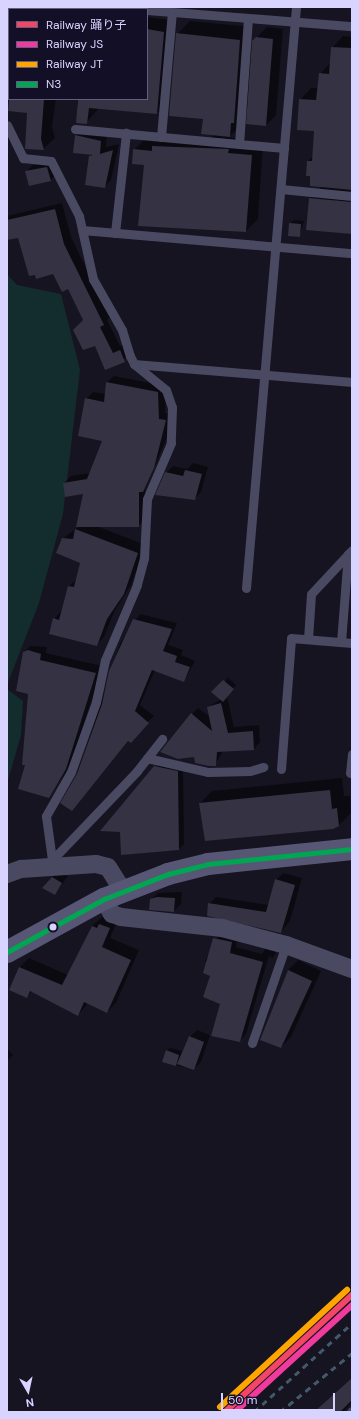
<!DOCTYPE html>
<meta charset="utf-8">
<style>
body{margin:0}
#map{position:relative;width:359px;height:1419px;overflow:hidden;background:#161421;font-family:"DM Sans","Noto Sans JP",sans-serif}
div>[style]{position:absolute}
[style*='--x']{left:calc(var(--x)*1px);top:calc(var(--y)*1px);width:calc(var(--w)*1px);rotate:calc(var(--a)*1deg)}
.green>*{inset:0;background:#132c2d}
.shadow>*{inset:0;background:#0007}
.building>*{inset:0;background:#343243}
.lane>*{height:9px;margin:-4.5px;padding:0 4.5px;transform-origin:4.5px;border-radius:4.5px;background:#4a4962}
.street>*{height:18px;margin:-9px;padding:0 9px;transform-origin:9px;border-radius:9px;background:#4a4962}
.secondary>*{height:22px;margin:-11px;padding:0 11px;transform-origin:11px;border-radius:11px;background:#575674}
.rail>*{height:3px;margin-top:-1.5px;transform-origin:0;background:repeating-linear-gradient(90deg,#43596b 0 6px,transparent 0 11px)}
.bus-1>*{height:5px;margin:-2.5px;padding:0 2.5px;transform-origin:2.5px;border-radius:2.5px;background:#00a651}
.rail-1>*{height:6px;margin:-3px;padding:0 3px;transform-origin:3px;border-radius:3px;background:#f34667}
.rail-2>*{height:6px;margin:-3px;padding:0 3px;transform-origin:3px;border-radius:3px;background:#f13a9d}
.rail-3>*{height:6px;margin:-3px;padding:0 3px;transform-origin:3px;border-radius:3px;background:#ffa500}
.dots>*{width:11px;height:11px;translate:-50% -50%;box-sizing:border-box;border:2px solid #130f26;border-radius:50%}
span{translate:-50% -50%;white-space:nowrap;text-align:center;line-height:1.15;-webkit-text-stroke:3.5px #130f26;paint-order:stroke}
.frame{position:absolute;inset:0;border:8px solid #d9d4ff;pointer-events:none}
.legend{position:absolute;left:8px;top:8px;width:140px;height:92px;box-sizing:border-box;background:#130f26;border:1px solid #625e7d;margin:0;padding:5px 7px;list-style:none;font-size:12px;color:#d9d4ff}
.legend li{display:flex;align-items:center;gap:8px;height:20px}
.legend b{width:20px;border:1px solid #625e7d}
.north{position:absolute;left:8px;top:1371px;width:40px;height:40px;-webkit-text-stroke:3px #130f26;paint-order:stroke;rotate:171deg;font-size:11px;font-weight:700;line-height:16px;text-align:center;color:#d9d4ff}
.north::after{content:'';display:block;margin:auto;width:14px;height:18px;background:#d9d4ff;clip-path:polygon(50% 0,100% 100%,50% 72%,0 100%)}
.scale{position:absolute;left:221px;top:1393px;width:114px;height:18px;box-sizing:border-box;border:2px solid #d9d4ff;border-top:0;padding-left:5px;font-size:12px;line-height:14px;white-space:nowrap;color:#d9d4ff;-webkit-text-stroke:3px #130f26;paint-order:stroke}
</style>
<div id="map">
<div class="green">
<i style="clip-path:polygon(7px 274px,17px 285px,61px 294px,80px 370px,63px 514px,39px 603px,7px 685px)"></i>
<i style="clip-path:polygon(7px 689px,23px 701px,21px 735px,7px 784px)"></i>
</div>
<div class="shadow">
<i style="clip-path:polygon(30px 7px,54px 9px,27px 9px)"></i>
<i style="clip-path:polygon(337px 7px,352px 7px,352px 8px)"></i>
<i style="clip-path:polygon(147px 17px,176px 21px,168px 102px,157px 113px,99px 108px,86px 123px,77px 122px,77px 99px,147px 99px)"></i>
<i style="clip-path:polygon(190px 21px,252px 27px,251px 43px,267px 27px,283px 29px,276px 115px,266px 125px,249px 107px,243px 113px,242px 124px,229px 137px,263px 144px,258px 219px,246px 231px,145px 164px,134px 150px,146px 138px,210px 138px,214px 135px,204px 118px,177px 34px)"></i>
<i style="clip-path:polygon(343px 36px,352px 37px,352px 233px,310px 198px,322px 186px,311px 175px,308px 161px,313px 156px,315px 130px,300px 100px,311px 88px,319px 88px,320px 74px,330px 63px,332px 48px)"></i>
<i style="clip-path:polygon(10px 99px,56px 99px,52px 126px,55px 138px,43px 149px,28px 112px)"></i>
<i style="clip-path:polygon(82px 129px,107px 135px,106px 147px,119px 144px,111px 180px,104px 187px,89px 157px,92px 154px,76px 135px)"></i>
<i style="clip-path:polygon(54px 160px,57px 173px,51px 180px,26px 172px,33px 165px)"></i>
<i style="clip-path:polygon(62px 203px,71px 237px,110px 317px,107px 320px,120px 346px,127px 343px,132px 354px,106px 369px,69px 287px,19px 236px,7px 239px,7px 216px)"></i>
<i style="clip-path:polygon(294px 220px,304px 221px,299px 236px,290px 224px)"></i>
<i style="clip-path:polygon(114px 376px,166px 386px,165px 413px,172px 413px,169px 433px,145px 489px,145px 519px,138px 526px,96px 526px,146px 545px,131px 585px,115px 610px,104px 637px,96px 645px,54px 619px,62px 610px,69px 586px,78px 578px,82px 563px,62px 539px,80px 526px,84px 493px,64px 483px,71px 476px,90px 473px,103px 440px,86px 399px,93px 392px,106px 394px,107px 382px)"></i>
<i style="clip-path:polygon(193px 463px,208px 467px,201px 492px,194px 499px,166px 473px,173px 466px,187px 469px)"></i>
<i style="clip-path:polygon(140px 614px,177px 623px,168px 645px,183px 650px,181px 655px,195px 661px,184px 681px,155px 670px,140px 705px,154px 716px,129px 740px,78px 803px,78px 774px,120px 644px)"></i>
<i style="clip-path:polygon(30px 646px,47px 647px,46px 653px,102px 666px,72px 762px,49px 797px,27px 764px,29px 693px,24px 652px)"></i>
<i style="clip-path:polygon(227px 677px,236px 685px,227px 696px,234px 727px,259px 725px,260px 742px,254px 749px,223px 751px,215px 765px,192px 714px,198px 708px,210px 717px,208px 707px,221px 699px)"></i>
<i style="clip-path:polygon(160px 761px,183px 766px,184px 844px,179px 849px,120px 831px)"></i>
<i style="clip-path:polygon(342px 778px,344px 796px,350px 796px,351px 813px,339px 825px,200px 803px,212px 791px)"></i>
<i style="clip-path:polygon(56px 872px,68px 876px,55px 894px,44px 888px)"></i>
<i style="clip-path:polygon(283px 873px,302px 878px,290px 921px,281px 932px,209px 904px,216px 897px,269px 905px,276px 880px)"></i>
<i style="clip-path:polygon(182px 892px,181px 904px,174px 911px,150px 909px,151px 900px,158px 893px)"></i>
<i style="clip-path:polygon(102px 917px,118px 919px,110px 938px,139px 950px,116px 1003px,107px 1012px,88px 1003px,78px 1015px,32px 991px,27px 996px,20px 967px,29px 958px,68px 975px,92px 926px)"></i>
<i style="clip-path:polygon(221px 931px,238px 935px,236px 947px,262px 954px,266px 947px,277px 950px,273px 958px,269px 956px,246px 1034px,240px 1041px,205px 961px)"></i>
<i style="clip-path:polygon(298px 960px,321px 971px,291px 1037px,281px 1047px,261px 1039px,288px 970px)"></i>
<i style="clip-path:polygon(197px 1030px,210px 1035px,201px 1062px,194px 1069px,175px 1065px,166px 1051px,170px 1048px,182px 1051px,187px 1040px)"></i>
<i style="clip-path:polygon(7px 1048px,13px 1055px,7px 1061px)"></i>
<i style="clip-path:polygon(352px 1378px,352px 1402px,343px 1412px,319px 1412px)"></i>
</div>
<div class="building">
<i style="clip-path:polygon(147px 29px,164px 32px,157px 114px,89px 108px,87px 124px,76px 123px,78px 99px,147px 99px)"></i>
<i style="clip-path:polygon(176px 33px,240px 40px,234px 123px,231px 123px,230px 137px,201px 134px,203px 119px,169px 116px)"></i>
<i style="clip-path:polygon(256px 37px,273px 39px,266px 126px,246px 124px,252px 41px)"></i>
<i style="clip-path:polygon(331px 47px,352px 48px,352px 190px,310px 186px,310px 176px,306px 176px,307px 161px,312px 161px,314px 131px,297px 130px,299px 99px,316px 100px,319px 73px,329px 74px)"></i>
<i style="clip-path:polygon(9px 99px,44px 99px,41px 139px,44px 150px,25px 149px,27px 113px,8px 111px)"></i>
<i style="clip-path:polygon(75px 135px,101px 141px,100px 154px,113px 150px,105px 188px,85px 185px,89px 156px,93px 155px,73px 153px)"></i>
<i style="clip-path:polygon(152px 146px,229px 149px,228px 153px,252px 155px,246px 232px,138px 226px,144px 165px,132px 164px,133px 149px,152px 151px)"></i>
<i style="clip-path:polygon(47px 167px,51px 181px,29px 186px,25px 171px)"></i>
<i style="clip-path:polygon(309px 198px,352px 202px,352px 234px,306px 230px)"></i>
<i style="clip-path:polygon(55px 209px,64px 244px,104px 325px,100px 327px,113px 353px,120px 350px,125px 362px,105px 370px,95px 346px,83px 350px,73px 330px,83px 320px,68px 289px,62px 292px,53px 274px,36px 279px,35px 275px,29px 276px,18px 238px,7px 240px,7px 220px)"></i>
<i style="clip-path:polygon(289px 223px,301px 224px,300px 237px,288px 236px)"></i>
<i style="clip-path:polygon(106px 382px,158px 392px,159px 419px,166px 420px,154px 468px,143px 492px,139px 492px,139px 527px,76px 527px,83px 494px,65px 497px,63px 483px,87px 479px,102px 441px,78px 436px,85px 398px,104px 402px)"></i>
<i style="clip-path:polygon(185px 470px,202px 474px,195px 500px,155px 495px,165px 472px,183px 476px)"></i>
<i style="clip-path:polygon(75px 529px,138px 553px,124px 594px,107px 619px,97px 646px,49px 634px,53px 618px,59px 620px,68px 586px,74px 587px,80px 563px,56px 553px,62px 538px,73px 539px)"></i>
<i style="clip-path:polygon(133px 619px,172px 629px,163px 651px,177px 656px,175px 662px,190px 667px,184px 682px,152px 670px,135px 711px,149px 723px,131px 743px,128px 741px,72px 811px,60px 803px,77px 774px,102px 704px,109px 671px)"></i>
<i style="clip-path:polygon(28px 650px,41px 654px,40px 660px,96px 673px,66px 769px,49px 798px,18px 789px,25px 765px,22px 765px,28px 694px,16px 691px,23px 652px)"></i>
<i style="clip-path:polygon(223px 680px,234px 689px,223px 702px,211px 692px)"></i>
<i style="clip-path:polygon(221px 703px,228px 733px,253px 731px,254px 750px,217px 752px,216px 766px,209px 766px,195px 763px,194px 757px,178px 759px,160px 752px,191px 713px,212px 731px,207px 707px)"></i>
<i style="clip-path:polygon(154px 766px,178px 771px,179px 850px,121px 855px,120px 832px,100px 831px)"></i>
<i style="clip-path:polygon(330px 790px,332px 809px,337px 808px,339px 826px,333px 829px,205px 841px,199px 803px)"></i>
<i style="clip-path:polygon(52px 877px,62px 883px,55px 895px,42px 888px)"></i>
<i style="clip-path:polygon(275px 879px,295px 885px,281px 933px,207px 916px,208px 903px,266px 912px)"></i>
<i style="clip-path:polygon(157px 897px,175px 898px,174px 912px,149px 910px,150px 899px)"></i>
<i style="clip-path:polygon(99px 924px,110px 928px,102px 947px,131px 960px,107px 1013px,84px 1002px,78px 1016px,30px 991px,27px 998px,9px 990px,19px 967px,62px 985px,92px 926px,97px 928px)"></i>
<i style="clip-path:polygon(213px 938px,232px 942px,230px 953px,263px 962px,240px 1042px,211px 1036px,220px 1004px,203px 997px,210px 976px,203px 973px)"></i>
<i style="clip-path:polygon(288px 970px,312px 981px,281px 1048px,260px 1040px)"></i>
<i style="clip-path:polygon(189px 1036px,204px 1042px,194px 1070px,177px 1064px)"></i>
<i style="clip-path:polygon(166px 1050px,179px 1055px,176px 1066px,162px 1062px)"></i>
<i style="clip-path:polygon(352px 1378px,352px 1400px,340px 1412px,314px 1412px)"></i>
</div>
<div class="lane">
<i style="--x:110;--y:7;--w:25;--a:5"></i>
<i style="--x:147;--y:10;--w:206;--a:4.5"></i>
<i style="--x:7;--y:125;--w:37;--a:64"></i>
<i style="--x:23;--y:158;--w:28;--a:6"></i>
<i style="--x:51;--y:161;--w:62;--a:63"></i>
<i style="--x:79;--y:216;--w:65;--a:77.5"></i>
<i style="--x:93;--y:279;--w:59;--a:60.4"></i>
<i style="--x:122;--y:330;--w:27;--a:73"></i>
<i style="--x:130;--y:356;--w:9;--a:63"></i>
<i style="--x:134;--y:364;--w:41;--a:39.1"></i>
<i style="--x:166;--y:390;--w:18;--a:71"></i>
<i style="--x:172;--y:407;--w:36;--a:92"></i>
<i style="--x:171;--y:443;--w:61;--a:113.2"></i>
<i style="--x:147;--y:499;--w:59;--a:92.9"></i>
<i style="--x:144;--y:558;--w:28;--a:105"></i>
<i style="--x:137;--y:585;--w:82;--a:113.1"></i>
<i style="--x:105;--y:660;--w:43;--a:102.1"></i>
<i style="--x:96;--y:702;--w:74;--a:109.7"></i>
<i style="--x:71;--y:772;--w:51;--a:119.6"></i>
<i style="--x:46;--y:816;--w:51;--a:82.2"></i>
<i style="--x:75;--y:129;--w:210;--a:5.2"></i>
<i style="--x:161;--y:137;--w:125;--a:-85"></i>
<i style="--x:239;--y:144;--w:126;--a:-85.9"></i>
<i style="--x:281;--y:189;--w:71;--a:5.6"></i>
<i style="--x:82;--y:230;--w:271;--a:4.9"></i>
<i style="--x:115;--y:233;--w:101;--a:-83.7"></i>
<i style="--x:134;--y:364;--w:219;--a:4.7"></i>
<i style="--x:246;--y:588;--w:583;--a:-85.08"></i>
<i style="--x:308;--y:639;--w:45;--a:-86.2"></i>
<i style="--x:311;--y:594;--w:60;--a:-47"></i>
<i style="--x:341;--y:642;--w:88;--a:-85.5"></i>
<i style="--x:147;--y:758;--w:63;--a:12.9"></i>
<i style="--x:208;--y:772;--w:42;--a:-1.4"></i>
<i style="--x:250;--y:771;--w:14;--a:-17"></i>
<i style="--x:281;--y:769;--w:131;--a:-85.6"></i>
<i style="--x:291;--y:638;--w:61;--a:4.7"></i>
<i style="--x:350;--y:773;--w:19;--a:-84"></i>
<i style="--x:53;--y:859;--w:122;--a:-46.3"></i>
<i style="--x:137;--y:771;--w:41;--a:-52"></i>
<i style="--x:252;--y:1043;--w:104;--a:-70.9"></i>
<i style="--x:351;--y:1412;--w:1;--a:-45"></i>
</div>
<div class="street">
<i style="--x:7;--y:874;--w:15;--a:-20"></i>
<i style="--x:21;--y:869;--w:75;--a:-3.8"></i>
<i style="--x:96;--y:864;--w:12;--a:14"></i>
<i style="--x:108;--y:867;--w:28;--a:58"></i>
<i style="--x:104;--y:899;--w:17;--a:62"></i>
<i style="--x:112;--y:914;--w:9;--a:18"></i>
<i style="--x:121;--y:917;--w:102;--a:6.2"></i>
<i style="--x:222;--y:928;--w:66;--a:14.9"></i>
<i style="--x:286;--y:945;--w:70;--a:20"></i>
</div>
<div class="secondary">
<i style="--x:7;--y:952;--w:111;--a:-28.7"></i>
<i style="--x:104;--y:899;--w:69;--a:-21.3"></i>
<i style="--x:168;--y:874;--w:41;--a:-14"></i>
<i style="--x:208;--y:864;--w:145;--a:-5.9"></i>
</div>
<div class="rail">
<i style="--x:254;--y:1412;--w:132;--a:-42.2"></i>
<i style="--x:280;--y:1412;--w:93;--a:-39.3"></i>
</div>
<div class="bus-1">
<i style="--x:7;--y:952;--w:111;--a:-28.7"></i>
<i style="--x:104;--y:899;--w:69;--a:-21.3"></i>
<i style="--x:168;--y:874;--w:41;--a:-14"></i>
<i style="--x:208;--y:864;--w:145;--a:-5.9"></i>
</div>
<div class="rail-1">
<i style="--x:225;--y:1412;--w:173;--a:-42.7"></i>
</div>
<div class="rail-2">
<i style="--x:235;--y:1412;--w:159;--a:-42.4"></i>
</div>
<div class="rail-3">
<i style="--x:220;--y:1407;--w:173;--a:-42.7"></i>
</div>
<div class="dots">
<i style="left:53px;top:927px;background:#d9d4ff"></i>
</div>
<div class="frame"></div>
<ul class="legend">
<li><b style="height:5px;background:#f34667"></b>Railway 踊り子</li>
<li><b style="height:5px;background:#f13a9d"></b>Railway JS</li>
<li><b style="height:5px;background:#ffa500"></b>Railway JT</li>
<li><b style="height:5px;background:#00a651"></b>N3</li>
</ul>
<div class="north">N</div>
<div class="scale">50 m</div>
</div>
